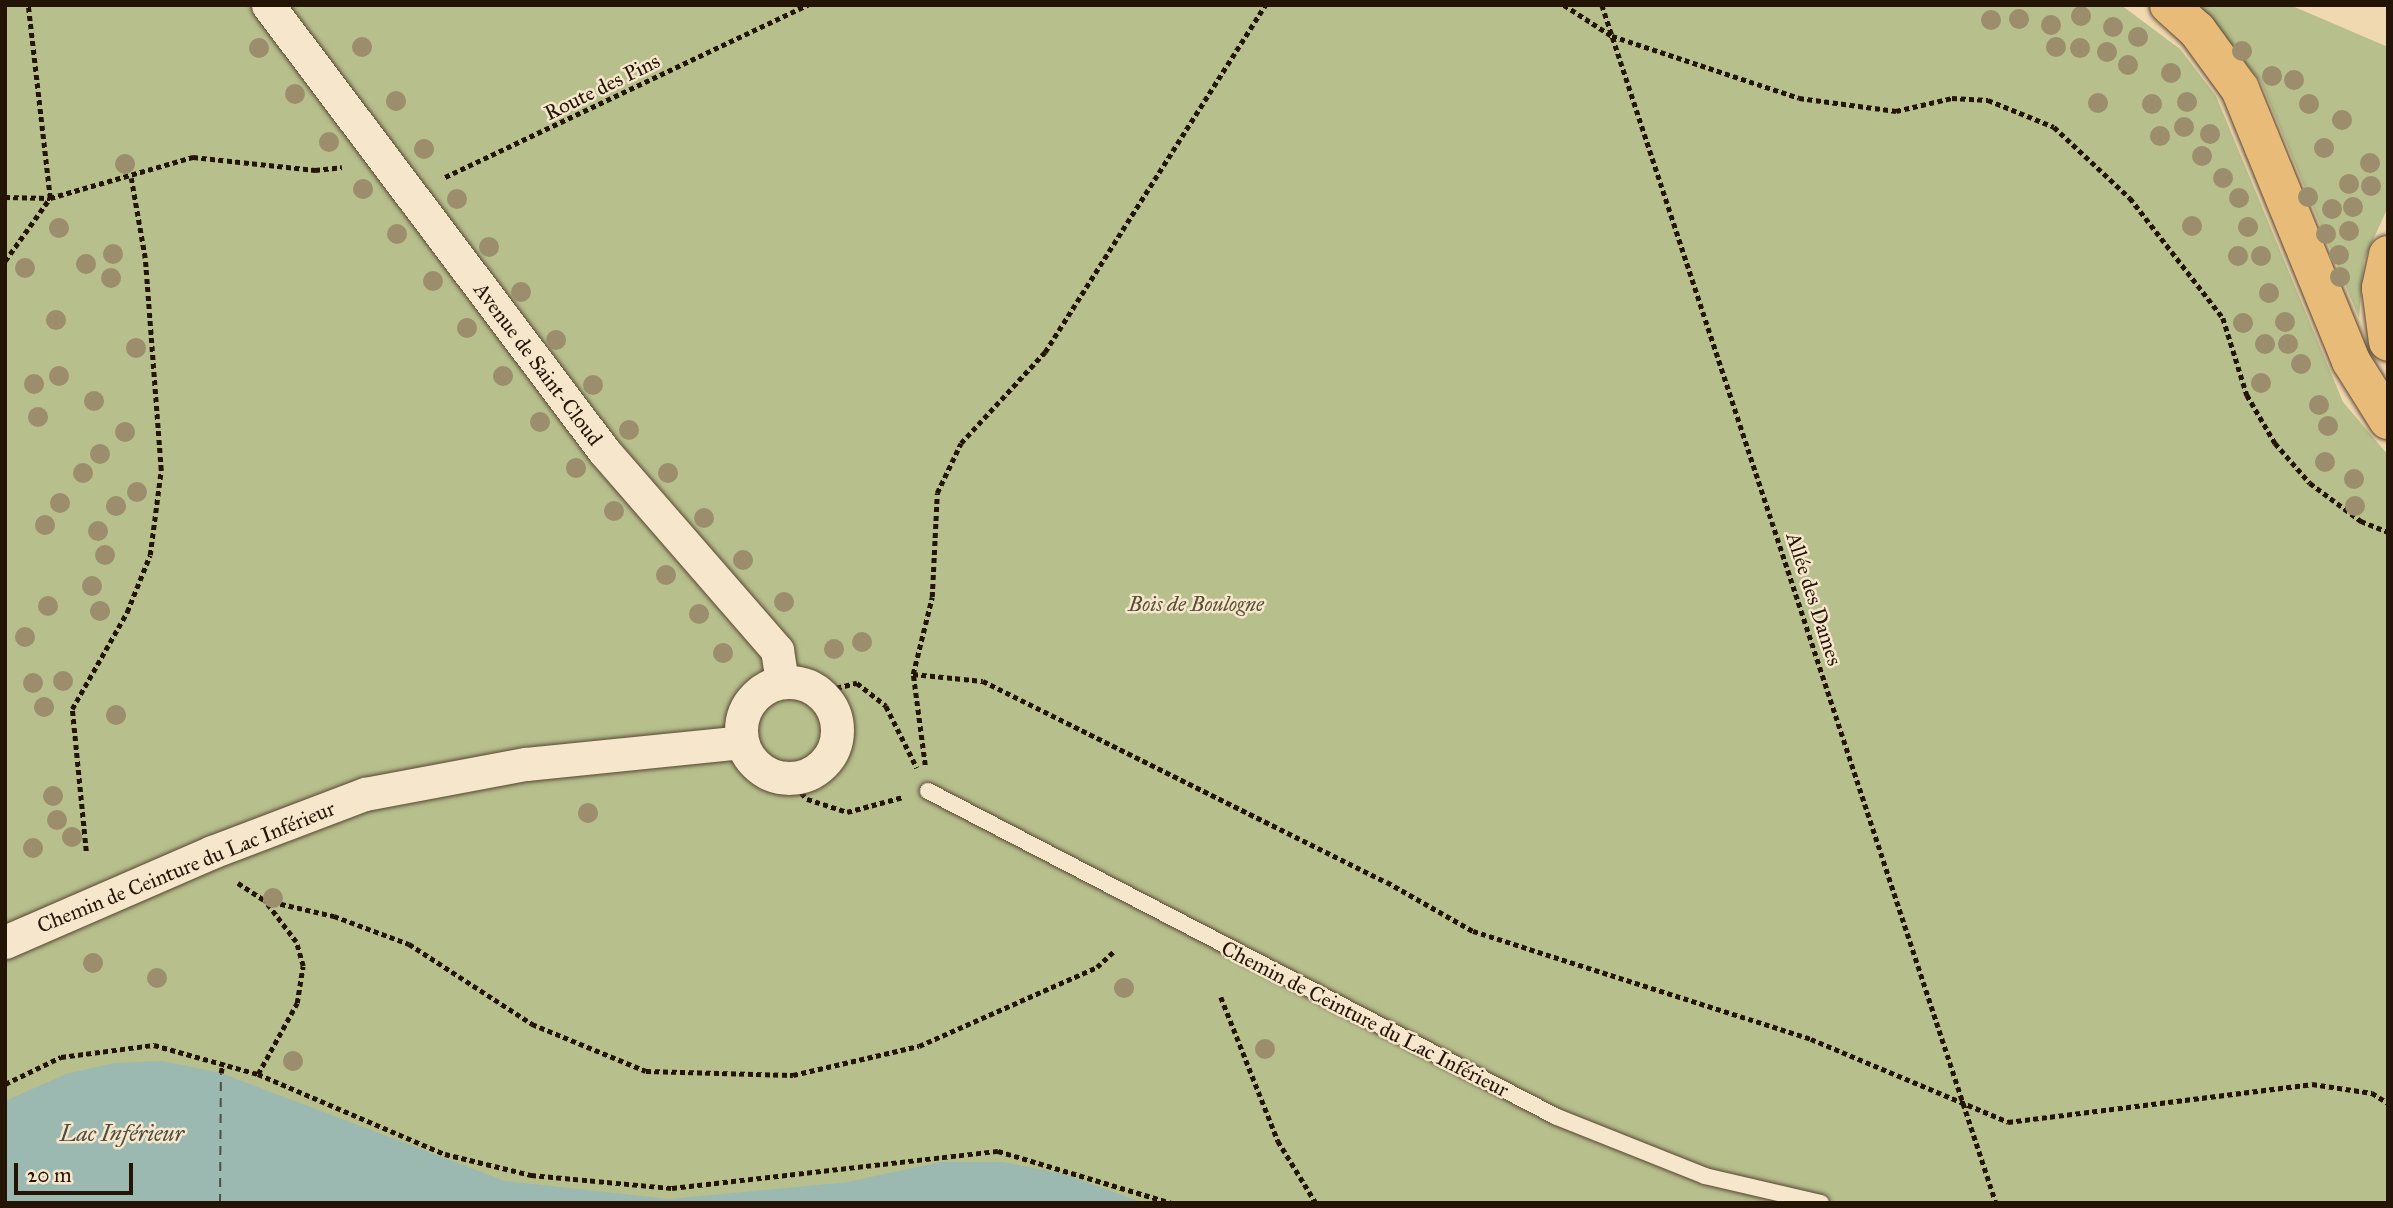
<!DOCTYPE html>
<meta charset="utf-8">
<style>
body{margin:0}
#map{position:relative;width:2393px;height:1208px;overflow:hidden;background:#f0d8b0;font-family:"IM FELL Great Primer",serif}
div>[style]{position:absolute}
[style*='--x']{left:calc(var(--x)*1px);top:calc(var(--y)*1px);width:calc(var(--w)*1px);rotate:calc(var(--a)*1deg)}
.green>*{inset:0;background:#b7bf8d}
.water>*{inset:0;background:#9bb9b0}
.ferry>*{height:2px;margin-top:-1px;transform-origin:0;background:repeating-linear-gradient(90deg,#4e4e41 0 9px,transparent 0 16px)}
.path>*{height:4.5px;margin-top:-2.25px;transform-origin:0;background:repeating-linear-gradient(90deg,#241405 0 5px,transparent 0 8.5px)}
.roads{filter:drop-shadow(0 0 2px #574530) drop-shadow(0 0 2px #574530)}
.lane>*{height:16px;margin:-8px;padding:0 8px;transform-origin:8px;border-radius:8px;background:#f5e6cc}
.street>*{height:33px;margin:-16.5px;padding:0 16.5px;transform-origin:16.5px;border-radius:16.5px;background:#f5e6cc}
.street>.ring{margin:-16.5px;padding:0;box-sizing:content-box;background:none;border:33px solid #f5e6cc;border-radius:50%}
.highway>*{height:38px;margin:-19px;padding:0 19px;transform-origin:19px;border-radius:19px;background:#e8bc78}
.trees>*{width:20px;height:20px;margin:-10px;border-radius:50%;background:#9c8d6c}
span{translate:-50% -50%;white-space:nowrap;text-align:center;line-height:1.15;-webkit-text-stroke:5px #f5e6cc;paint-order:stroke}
.street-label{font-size:21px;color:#241405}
.park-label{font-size:21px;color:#575035;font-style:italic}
.water-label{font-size:23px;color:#4e4e41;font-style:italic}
.frame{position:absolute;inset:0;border:7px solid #241405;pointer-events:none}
.scale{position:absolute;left:14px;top:1163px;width:119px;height:32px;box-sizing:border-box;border:4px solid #241405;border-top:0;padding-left:9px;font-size:21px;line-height:24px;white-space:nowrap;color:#241405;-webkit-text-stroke:5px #f5e6cc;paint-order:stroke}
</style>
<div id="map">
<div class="green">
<i style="clip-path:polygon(5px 5px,2121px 5px,2180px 49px,2216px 96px,2343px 402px,2388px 455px,2388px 1203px,5px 1203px)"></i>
<i style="clip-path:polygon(2197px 5px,2290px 5px,2388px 47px,2388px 207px,2364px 260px,2359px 318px,2261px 82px)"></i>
</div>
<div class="water">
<i style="clip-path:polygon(162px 1061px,221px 1073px,505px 1181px,669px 1199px,848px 1182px,940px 1162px,1003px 1162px,1064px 1174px,1144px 1203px,5px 1203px,5px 1101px,66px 1074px,114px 1063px)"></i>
</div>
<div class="ferry">
<i style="--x:220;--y:1203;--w:130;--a:-89.6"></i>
</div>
<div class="path">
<i style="--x:1564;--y:5;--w:57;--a:32.9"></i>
<i style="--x:1612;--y:36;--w:197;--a:18.3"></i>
<i style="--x:1799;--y:98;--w:98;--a:7.6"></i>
<i style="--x:1896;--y:111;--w:57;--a:-13.1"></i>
<i style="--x:1952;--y:98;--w:36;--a:3"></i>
<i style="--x:1988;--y:100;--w:71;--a:22.2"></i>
<i style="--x:2054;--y:127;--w:104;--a:43.1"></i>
<i style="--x:2130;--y:198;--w:152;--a:52.2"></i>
<i style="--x:2223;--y:318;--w:81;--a:72.7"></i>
<i style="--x:2247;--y:395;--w:56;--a:59.7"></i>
<i style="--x:2275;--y:443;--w:53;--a:48.8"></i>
<i style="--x:2310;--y:483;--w:64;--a:36.7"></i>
<i style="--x:2361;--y:521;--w:29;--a:22"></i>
<i style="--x:1602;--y:5;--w:1261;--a:71.79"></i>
<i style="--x:445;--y:177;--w:402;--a:-25.4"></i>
<i style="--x:5;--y:197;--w:45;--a:1.3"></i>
<i style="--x:50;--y:198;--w:194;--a:-96.5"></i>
<i style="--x:5;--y:261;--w:77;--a:-54.5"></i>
<i style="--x:50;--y:198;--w:149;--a:-16"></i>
<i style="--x:193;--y:157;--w:123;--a:6.1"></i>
<i style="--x:315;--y:170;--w:27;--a:-6"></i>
<i style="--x:913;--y:674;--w:70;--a:5.7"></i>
<i style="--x:983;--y:681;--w:451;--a:26.5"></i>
<i style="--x:1387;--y:882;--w:99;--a:29.7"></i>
<i style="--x:1473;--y:931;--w:355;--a:17.7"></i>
<i style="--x:1811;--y:1039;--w:214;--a:22.8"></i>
<i style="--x:2008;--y:1122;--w:306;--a:-7.1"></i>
<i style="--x:2312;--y:1084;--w:61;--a:8.5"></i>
<i style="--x:2372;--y:1093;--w:19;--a:32"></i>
<i style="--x:820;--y:692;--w:38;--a:-14"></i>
<i style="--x:857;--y:683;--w:37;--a:38"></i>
<i style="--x:886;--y:706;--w:69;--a:63.4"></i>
<i style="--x:925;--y:765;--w:92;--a:-97.5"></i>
<i style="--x:913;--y:674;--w:79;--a:-76.1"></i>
<i style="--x:932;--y:597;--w:104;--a:-87.2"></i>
<i style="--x:937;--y:493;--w:55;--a:-64.4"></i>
<i style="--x:961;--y:443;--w:124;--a:-47.3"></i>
<i style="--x:1045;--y:352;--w:411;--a:-57.6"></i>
<i style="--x:790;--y:780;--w:25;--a:48"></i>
<i style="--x:807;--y:799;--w:42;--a:18"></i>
<i style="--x:847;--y:812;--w:58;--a:-15"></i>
<i style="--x:86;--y:851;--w:143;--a:-95.6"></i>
<i style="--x:72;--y:709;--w:112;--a:-60.4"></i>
<i style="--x:127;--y:612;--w:61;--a:-68"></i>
<i style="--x:150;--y:555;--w:86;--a:-82.6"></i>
<i style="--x:161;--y:470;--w:213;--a:-94.3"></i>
<i style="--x:145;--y:258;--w:81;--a:-99.9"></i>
<i style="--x:238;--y:883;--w:31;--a:33"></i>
<i style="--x:264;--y:900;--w:72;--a:12.9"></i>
<i style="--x:334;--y:916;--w:80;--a:20.5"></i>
<i style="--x:409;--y:944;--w:147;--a:33"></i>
<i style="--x:532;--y:1024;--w:123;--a:22.4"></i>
<i style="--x:646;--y:1071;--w:147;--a:1.6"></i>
<i style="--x:793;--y:1075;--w:129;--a:-13"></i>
<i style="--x:919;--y:1046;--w:195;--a:-23.9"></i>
<i style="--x:1097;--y:967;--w:23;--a:-43"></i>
<i style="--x:1221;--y:997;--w:155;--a:68.4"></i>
<i style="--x:1278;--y:1141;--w:73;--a:58.5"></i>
<i style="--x:221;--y:1073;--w:11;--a:-80"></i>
<i style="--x:258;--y:1074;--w:81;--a:-61.2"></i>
<i style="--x:297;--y:1003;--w:37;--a:-81"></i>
<i style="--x:303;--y:966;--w:25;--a:-106"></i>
<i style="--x:296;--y:942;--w:51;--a:-127.1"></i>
<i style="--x:5;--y:1084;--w:62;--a:-25.7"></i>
<i style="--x:61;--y:1057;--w:94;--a:-7.4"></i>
<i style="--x:154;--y:1045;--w:108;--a:15.6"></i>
<i style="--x:258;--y:1074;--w:203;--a:23.2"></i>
<i style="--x:445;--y:1154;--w:89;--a:13.7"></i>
<i style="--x:531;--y:1175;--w:142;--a:5.3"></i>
<i style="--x:672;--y:1188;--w:328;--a:-6.5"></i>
<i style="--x:998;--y:1151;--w:181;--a:16.7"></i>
</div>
<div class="roads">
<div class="lane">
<i style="--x:928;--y:791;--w:708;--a:27.4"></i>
<i style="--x:1557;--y:1117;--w:159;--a:21.7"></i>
<i style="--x:1705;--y:1176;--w:119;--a:13.1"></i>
</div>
<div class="street">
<i style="--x:268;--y:5;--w:558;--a:53.01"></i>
<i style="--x:604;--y:451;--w:264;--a:49"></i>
<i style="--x:777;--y:650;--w:32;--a:81"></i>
<i class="ring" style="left:741px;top:682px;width:63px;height:63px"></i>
<i style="--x:5;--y:942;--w:226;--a:-23.5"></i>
<i style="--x:212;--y:852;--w:164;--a:-20.8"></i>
<i style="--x:365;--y:794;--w:164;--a:-10.6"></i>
<i style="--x:526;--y:764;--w:217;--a:-5.8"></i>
</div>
<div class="highway">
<i style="--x:2169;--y:5;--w:38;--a:42"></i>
<i style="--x:2197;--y:30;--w:73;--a:53.9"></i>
<i style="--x:2240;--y:89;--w:294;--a:67.8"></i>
<i style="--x:2351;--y:361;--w:70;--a:57.9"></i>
<i style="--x:2388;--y:255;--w:34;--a:102"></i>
<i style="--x:2381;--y:288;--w:54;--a:82.6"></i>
</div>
</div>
<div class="trees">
<i style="left:2081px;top:16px"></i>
<i style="left:2019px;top:19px"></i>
<i style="left:1991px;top:20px"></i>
<i style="left:2051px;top:25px"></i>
<i style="left:2113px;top:27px"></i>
<i style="left:2138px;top:37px"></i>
<i style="left:362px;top:47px"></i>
<i style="left:2056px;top:47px"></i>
<i style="left:259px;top:48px"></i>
<i style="left:2080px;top:48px"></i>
<i style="left:2242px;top:51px"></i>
<i style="left:2107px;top:52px"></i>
<i style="left:2128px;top:65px"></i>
<i style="left:2171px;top:73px"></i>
<i style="left:2272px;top:76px"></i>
<i style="left:2294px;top:80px"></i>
<i style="left:295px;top:94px"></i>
<i style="left:396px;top:101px"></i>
<i style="left:2187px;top:102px"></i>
<i style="left:2098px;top:103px"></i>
<i style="left:2152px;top:104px"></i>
<i style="left:2309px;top:104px"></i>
<i style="left:2342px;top:120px"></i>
<i style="left:2184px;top:127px"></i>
<i style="left:2210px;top:134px"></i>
<i style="left:2160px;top:136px"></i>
<i style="left:329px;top:142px"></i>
<i style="left:2324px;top:148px"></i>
<i style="left:424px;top:149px"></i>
<i style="left:2202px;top:156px"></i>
<i style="left:2370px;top:163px"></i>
<i style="left:125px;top:164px"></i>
<i style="left:2223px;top:178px"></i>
<i style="left:2349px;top:184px"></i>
<i style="left:2371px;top:186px"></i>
<i style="left:363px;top:189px"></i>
<i style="left:2308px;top:197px"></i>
<i style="left:2239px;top:198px"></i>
<i style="left:457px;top:199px"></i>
<i style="left:2353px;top:207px"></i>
<i style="left:2332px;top:209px"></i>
<i style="left:2192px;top:226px"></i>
<i style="left:2248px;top:227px"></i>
<i style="left:59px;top:228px"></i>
<i style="left:2349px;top:231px"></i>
<i style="left:397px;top:234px"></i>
<i style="left:2326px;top:234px"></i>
<i style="left:489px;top:247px"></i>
<i style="left:113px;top:254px"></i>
<i style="left:2339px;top:255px"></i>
<i style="left:2238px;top:256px"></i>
<i style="left:2261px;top:256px"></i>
<i style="left:86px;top:264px"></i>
<i style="left:25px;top:268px"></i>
<i style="left:2340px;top:277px"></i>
<i style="left:111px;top:278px"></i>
<i style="left:433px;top:281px"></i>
<i style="left:521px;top:292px"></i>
<i style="left:2269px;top:293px"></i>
<i style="left:56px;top:320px"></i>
<i style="left:2285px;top:322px"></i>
<i style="left:2243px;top:323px"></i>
<i style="left:467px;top:328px"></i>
<i style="left:556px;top:340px"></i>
<i style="left:2265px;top:344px"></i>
<i style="left:2288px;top:344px"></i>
<i style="left:136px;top:348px"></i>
<i style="left:2301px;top:364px"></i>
<i style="left:59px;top:376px"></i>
<i style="left:503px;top:376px"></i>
<i style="left:2261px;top:383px"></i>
<i style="left:34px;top:384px"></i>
<i style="left:593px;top:385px"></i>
<i style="left:94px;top:401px"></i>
<i style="left:2319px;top:405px"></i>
<i style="left:38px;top:417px"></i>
<i style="left:540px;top:422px"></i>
<i style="left:2328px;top:426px"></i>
<i style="left:629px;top:430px"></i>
<i style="left:125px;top:432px"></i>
<i style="left:100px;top:454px"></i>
<i style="left:2325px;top:462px"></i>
<i style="left:576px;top:468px"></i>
<i style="left:83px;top:473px"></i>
<i style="left:668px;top:473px"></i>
<i style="left:2354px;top:479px"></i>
<i style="left:137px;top:492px"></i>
<i style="left:60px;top:503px"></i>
<i style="left:116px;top:506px"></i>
<i style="left:2355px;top:506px"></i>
<i style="left:614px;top:511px"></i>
<i style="left:704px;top:518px"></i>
<i style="left:45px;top:525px"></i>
<i style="left:98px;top:531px"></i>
<i style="left:105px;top:555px"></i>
<i style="left:743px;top:560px"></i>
<i style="left:666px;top:575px"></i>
<i style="left:92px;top:586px"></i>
<i style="left:784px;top:602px"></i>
<i style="left:48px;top:606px"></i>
<i style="left:100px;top:611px"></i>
<i style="left:699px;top:614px"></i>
<i style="left:25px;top:637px"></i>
<i style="left:862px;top:642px"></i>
<i style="left:834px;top:649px"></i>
<i style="left:723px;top:653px"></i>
<i style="left:63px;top:681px"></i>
<i style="left:33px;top:683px"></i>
<i style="left:44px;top:707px"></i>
<i style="left:116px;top:715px"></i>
<i style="left:53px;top:796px"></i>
<i style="left:588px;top:813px"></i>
<i style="left:57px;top:820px"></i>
<i style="left:72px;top:837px"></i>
<i style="left:33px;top:848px"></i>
<i style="left:273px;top:898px"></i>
<i style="left:93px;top:963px"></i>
<i style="left:157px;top:978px"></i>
<i style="left:1124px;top:988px"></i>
<i style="left:1265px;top:1049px"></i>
<i style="left:293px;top:1061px"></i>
</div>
<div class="street-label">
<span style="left:602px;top:87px;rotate:-26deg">Route des Pins</span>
<span style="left:538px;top:364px;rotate:53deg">Avenue de Saint-Cloud</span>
<span style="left:1814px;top:599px;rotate:72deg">Allée des Dames</span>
<span style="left:186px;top:867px;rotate:-22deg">Chemin de Ceinture du Lac Inférieur</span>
<span style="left:1365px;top:1019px;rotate:27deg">Chemin de Ceinture du Lac Inférieur</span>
</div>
<div class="park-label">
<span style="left:1196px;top:604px">Bois de Boulogne</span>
</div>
<div class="water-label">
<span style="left:122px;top:1133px">Lac Inférieur</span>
</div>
<div class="frame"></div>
<div class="scale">20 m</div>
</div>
